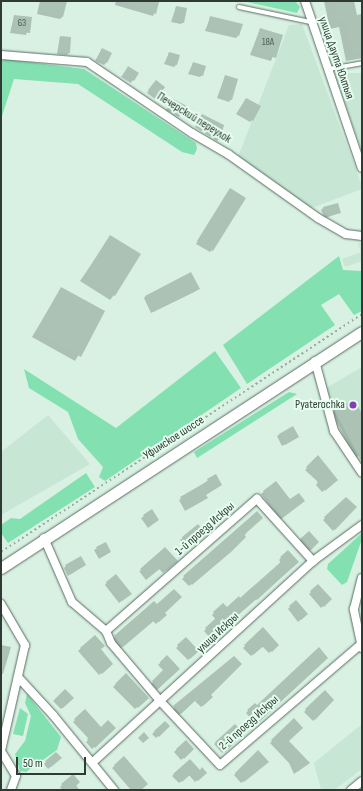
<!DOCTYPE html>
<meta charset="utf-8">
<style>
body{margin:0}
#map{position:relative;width:363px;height:791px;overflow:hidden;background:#d9f1e3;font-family:"Sofia Sans Condensed",sans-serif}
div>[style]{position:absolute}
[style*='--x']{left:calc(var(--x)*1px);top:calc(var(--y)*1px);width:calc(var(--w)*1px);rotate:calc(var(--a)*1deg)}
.built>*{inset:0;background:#c7e6d4}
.green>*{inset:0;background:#83e0b0}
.shadow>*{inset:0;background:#0003}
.building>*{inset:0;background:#abc2b5}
.path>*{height:1.5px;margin-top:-0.75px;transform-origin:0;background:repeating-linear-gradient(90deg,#9aada2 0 2px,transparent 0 5px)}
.roads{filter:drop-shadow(0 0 1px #576c60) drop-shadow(0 0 1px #576c60)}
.lane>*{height:4px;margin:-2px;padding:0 2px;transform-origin:2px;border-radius:2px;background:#fff}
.street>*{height:8px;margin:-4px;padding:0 4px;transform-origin:4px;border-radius:4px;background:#fff}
.secondary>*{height:11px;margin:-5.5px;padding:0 5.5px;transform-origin:5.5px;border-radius:5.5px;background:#fff}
.dots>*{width:11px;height:11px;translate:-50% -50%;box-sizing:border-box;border:2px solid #e6fef0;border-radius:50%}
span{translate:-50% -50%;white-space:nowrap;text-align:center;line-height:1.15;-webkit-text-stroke:4px #e6fef0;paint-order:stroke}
.number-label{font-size:10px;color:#4f5c54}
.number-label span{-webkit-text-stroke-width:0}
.street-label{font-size:12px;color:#303a34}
.poi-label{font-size:12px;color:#303a34}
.right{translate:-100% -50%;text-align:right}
.frame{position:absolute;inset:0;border:2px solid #303a34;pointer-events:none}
.scale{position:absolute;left:16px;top:757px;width:70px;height:18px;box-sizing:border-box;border:2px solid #303a34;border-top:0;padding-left:5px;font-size:12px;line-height:14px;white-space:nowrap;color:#303a34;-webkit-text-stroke:3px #e6fef0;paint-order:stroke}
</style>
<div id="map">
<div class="built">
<i style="clip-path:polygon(302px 24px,362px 186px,362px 189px,309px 209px,238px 157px,289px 25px)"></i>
<i style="clip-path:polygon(334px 73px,362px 73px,362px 152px)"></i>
<i style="clip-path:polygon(362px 242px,362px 261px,345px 267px,342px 259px,361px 252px,358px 244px)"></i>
<i style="clip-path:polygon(362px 367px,362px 461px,359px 462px,332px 410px,326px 388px)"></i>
<i style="clip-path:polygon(48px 415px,90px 464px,1px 515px,1px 452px)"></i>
<i style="clip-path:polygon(362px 724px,362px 769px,334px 790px,321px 790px,314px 763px)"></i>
</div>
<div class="green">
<i style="clip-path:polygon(243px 1px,290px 1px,296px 2px,300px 7px,297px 13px)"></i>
<i style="clip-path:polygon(5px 59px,84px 69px,196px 143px,197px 149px,194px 155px,182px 152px,78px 84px,14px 79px,1px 119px,1px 62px)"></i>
<i style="clip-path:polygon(339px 256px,343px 270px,362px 271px,362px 311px,354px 315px,339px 294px,321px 305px,335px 325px,247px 384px,223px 345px)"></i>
<i style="clip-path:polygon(215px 351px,241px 388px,105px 481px,99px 477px,103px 467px,78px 439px,68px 412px,29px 388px,24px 369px,116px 428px)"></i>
<i style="clip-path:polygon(289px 392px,297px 394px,197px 458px,194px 452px)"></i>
<i style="clip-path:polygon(86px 473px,95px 487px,8px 543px,1px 533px,1px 525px,11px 518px,20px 519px)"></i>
<i style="clip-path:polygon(361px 534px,362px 539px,347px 582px,342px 585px,327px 569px,328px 564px)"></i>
<i style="clip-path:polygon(27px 694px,61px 737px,57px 750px,26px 772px,20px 771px,15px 754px,25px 741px,31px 716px,25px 703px)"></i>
<i style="clip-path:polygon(20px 708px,28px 714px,23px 736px,13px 734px)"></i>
</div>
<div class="shadow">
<i style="clip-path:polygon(40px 1px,66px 1px,62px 17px,60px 19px,37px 14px)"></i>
<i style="clip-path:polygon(116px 1px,151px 1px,158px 3px,153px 16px,115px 5px)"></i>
<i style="clip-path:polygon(324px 1px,353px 1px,356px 16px,362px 15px,362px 58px,346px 61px,339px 27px,330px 29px)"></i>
<i style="clip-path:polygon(176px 7px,183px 22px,181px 24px,171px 22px)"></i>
<i style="clip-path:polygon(14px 16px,31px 18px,26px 35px,10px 33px)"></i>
<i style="clip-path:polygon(210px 18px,238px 36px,236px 38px,205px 31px)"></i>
<i style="clip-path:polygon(260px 29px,282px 35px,271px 61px,250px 55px)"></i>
<i style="clip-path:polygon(60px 37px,69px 53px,67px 55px,57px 54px)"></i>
<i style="clip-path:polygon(102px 49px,106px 63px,104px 65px,95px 61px)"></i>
<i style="clip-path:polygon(169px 53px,176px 65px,174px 67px,164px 64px)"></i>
<i style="clip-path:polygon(193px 63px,202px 75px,200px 77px,188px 74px)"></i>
<i style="clip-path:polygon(126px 70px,137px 73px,131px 83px,121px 77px)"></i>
<i style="clip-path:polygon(225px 76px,231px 99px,229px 102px,217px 98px)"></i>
<i style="clip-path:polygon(154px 83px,164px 87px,155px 99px,147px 93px)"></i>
<i style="clip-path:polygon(246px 99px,252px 120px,250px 122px,236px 114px)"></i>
<i style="clip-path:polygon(173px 100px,185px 107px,179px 117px,166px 110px)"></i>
<i style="clip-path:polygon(200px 117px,219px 139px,217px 141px,195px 127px)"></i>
<i style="clip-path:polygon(228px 192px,212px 250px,210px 252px,196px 244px)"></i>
<i style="clip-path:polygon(323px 208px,340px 213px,325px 218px,321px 210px)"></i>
<i style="clip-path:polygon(111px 236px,114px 295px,110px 300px,80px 281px)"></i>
<i style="clip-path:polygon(61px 288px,104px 312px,75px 361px,32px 337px)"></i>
<i style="clip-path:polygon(196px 291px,151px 313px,144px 298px,146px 296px)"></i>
<i style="clip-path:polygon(335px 410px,362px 416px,362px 454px,355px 458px,332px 414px)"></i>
<i style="clip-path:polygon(280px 434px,298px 437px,282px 446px,277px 436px)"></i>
<i style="clip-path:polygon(318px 457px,336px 480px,322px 492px,316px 485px,318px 482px,305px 470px)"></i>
<i style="clip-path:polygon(216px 475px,221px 485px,205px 495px,204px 500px,185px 511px,179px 500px)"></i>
<i style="clip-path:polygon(276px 482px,290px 501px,302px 503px,280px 520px,261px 494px)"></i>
<i style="clip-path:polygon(346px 498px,355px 507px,333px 531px,323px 520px)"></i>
<i style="clip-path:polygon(152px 511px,158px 520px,148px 528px,141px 518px)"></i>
<i style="clip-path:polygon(257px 512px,243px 539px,189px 586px,182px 579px)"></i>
<i style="clip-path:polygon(198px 525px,203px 536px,187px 549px,180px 540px)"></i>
<i style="clip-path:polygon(309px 532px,318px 542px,308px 552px,299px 542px)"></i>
<i style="clip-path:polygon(97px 548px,110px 552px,99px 559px,94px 550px)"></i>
<i style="clip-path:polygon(288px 551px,298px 562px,257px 600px,255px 598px,211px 639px,204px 631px,216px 620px,212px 615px,223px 604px,227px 608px,240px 599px,281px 563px,279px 560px)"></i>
<i style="clip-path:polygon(176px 561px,163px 573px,159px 569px,146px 580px,139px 571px)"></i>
<i style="clip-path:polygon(85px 565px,68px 576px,64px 568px,66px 566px)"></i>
<i style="clip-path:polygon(107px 582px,128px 596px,119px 603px,105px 585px)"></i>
<i style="clip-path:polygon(318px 585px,331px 599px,321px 608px,309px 594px)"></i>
<i style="clip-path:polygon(296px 601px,307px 614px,298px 622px,288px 609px)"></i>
<i style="clip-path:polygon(164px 613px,165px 615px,156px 624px,153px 621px,120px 649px,112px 639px)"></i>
<i style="clip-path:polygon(263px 629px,278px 645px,269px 653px,262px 646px,251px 656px,243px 648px)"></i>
<i style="clip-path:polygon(95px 636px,99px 650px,112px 663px,99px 675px,78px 651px)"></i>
<i style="clip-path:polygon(186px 639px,197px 651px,188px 660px,176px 648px)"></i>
<i style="clip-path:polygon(167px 656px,179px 669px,157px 690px,151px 684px,164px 671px,158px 665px)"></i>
<i style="clip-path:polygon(327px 658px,256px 724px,246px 713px,255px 704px,257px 706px)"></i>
<i style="clip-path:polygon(126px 674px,147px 698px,135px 709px,113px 687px)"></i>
<i style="clip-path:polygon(65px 690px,72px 698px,61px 709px,53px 701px)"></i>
<i style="clip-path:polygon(325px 691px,333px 700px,313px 721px,304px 712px)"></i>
<i style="clip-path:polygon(209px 695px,212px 697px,201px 707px,194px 700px,178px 716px,172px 709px)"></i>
<i style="clip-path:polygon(85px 711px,101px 728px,115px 728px,92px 749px,86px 742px,89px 739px,73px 722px)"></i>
<i style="clip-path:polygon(294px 720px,288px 741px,309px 763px,294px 774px,289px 763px,270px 743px)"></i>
<i style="clip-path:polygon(165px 722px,169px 726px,156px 738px,152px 734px)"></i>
<i style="clip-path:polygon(235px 725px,243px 734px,222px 753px,214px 744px)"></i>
<i style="clip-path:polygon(186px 741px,193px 749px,181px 760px,174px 752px)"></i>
<i style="clip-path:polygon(258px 752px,265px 764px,241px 783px,234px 775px)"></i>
<i style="clip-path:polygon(124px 758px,140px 790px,131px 790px,112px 768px)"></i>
<i style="clip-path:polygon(190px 760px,200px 771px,206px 773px,195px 782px,189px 775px,179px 783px,172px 776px)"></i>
<i style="clip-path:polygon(58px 761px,48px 769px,44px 764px,46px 762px)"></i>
<i style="clip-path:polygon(73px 776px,78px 790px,62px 790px,60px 787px)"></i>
</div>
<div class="building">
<i style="clip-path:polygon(41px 1px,67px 1px,63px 17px,39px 12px)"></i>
<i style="clip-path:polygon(118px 1px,154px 1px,159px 2px,156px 14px)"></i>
<i style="clip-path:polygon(332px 1px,354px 1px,357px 15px,362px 14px,362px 53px,353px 55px,345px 21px,336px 22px)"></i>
<i style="clip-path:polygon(176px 6px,187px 8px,184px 23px,173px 20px)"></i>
<i style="clip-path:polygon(14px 15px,32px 17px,30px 33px,12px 31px)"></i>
<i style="clip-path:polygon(210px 16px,243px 24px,239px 36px,207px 29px)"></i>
<i style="clip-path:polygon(260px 28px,283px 35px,276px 58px,253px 51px)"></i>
<i style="clip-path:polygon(60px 36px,71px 37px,70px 53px,58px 52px)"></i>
<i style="clip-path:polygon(102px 48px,112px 53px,107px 63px,97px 58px)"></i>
<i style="clip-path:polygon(169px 52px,180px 55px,177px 65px,166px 62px)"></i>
<i style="clip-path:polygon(193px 62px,206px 66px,203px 76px,190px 72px)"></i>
<i style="clip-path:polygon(128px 66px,139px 73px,134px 81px,123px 75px)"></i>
<i style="clip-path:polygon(225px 75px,238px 79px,232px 100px,219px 96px)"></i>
<i style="clip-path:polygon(156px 80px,165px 87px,158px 97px,148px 90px)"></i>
<i style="clip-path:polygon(246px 98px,261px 106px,253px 121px,238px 112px)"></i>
<i style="clip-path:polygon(173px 99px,187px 106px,182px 115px,168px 107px)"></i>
<i style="clip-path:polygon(202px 114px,224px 125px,220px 140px,196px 124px)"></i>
<i style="clip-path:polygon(230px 188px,246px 198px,213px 251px,197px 241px)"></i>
<i style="clip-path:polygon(338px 203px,341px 213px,325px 216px,323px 207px)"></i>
<i style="clip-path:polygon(110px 235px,141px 254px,115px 296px,84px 276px)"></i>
<i style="clip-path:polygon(191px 272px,200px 289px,153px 312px,145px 296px)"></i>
<i style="clip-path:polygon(61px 287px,105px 311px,81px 357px,36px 332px)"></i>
<i style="clip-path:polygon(354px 399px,362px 414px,362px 462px,334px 410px)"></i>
<i style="clip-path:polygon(293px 426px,299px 437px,285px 445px,279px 434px)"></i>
<i style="clip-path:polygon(318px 455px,338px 480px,325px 491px,317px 482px,319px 480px,306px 467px)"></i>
<i style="clip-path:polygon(216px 474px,222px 485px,206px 495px,208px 498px,188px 509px,180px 497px,208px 481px,207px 479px)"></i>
<i style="clip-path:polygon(276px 481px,290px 499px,299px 493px,305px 501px,282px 518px,263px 491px)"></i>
<i style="clip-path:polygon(346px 497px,357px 507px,335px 530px,324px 517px)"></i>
<i style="clip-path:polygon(152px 509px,159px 520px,150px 526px,143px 515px)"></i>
<i style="clip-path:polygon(257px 511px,263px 518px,244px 535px,246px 537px,231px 552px,192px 585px,183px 576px)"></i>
<i style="clip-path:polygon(198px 524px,206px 534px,190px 547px,182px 537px)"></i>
<i style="clip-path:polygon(309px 531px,319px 542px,311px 550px,300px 539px)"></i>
<i style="clip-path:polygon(106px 542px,111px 552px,102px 557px,96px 547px)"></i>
<i style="clip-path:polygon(165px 547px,178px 561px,166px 571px,162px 567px,148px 578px,140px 569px)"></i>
<i style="clip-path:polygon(288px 550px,299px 562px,213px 637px,205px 628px,217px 617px,213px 612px,223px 603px,227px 607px,239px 596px,240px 598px,283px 560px,280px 557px)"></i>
<i style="clip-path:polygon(81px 556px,86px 565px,71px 574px,65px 565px)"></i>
<i style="clip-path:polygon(116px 574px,132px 594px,122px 601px,106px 582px)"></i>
<i style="clip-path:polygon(318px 584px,332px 599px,324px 607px,310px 591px)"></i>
<i style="clip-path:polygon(174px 589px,182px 597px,165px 613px,167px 615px,159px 622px,156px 619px,123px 647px,114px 636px,154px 601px,157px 604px)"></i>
<i style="clip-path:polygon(296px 600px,308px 614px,301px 620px,289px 606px)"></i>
<i style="clip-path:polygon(263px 627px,279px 645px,272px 652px,265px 645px,253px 655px,244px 645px)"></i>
<i style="clip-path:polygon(95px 635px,105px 646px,101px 649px,113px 664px,102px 674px,80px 648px)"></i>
<i style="clip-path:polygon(186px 637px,199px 651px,190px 659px,177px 645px)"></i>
<i style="clip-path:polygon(1px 645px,11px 647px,3px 674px,1px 674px)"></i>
<i style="clip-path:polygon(319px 647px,328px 658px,259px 722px,247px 710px,255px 703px,257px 705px)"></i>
<i style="clip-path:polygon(167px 655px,180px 669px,159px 688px,152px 681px,165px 668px,160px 662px)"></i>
<i style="clip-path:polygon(234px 656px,242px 664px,211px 695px,213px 697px,203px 706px,197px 699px,181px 714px,173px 706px)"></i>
<i style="clip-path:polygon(126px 673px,149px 698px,138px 708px,115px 684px)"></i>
<i style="clip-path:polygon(65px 689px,74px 698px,63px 708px,55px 699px)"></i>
<i style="clip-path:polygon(325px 690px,334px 700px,315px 720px,305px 709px)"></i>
<i style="clip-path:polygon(85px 709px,101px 727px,108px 720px,116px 728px,95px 748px,87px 739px,90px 737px,74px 719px)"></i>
<i style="clip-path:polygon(294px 718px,303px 728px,289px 741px,310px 763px,297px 772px,290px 761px,271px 740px)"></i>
<i style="clip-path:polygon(165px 721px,170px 726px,159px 737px,154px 731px)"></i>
<i style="clip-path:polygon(235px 724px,244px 734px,225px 752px,215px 742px)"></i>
<i style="clip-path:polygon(144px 732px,149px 738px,143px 743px,138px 738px)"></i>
<i style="clip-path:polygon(186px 740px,194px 749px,184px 759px,176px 749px)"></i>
<i style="clip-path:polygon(258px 750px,269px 762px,244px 782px,235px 773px)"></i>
<i style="clip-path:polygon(56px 752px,62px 758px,51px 767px,45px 761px)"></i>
<i style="clip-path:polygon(124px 756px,148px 784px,141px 790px,135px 790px,114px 765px)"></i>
<i style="clip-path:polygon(190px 759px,200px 770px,202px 767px,207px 773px,198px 781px,191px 774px,182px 782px,173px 774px)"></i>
<i style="clip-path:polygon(73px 774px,80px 782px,76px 786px,80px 790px,66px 790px,61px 784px)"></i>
</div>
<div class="path">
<i style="--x:1;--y:552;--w:432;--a:-33.4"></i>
</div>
<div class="roads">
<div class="lane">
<i style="--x:239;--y:7;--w:73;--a:11.9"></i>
<i style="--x:329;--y:69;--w:34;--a:-10"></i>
</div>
<div class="street">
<i style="--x:305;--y:1;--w:176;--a:71.2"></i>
<i style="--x:1;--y:55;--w:86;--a:4.7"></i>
<i style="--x:87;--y:62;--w:127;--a:34.1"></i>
<i style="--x:192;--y:133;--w:42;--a:30.3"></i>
<i style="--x:228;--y:154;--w:110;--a:35.4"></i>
<i style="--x:318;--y:218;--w:32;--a:30"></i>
<i style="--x:346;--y:234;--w:16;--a:7"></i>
<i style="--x:315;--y:361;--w:73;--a:74.8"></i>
<i style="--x:334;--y:431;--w:50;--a:56.3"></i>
<i style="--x:44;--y:538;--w:70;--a:66.4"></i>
<i style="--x:72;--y:602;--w:45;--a:40.5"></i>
<i style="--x:106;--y:631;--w:13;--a:67"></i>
<i style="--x:111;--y:643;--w:77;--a:49.7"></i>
<i style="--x:161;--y:702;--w:86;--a:46.9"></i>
<i style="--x:220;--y:765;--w:186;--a:-40.6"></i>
<i style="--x:1;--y:604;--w:48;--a:59.7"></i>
<i style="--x:25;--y:645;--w:109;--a:102.8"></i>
<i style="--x:1;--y:751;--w:29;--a:59"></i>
<i style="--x:16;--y:776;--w:15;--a:110"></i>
<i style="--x:106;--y:631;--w:201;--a:-41.2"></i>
<i style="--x:257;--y:499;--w:84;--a:47.9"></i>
<i style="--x:362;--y:648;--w:40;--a:-102"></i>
<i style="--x:354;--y:609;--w:32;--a:-76"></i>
<i style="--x:18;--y:677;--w:52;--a:47.4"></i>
<i style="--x:53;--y:715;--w:97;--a:50.9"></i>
<i style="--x:93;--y:762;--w:298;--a:-42.4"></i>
<i style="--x:313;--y:561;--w:61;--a:-36.3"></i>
<i style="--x:351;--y:790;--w:14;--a:-39"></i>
</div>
<div class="secondary">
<i style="--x:1;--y:568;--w:431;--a:-33.2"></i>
</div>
</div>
<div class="dots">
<i style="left:353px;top:405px;background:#863fb2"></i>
</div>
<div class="number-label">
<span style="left:22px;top:24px">63</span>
<span style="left:268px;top:43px">18А</span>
</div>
<div class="street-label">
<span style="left:336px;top:58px;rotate:71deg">улица Даута Юлтыя</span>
<span style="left:194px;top:118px;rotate:32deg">Печерский переулок</span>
<span style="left:174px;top:438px;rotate:-33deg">Уфимское шоссе</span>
<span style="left:205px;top:529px;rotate:-41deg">1-й проезд Искры</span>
<span style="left:218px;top:633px;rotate:-43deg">улица Искры</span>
<span style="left:249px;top:723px;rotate:-42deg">2-й проезд Искры</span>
</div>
<div class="poi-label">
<span class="right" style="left:345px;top:405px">Pyaterochka</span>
</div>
<div class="frame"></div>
<div class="scale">50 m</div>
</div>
